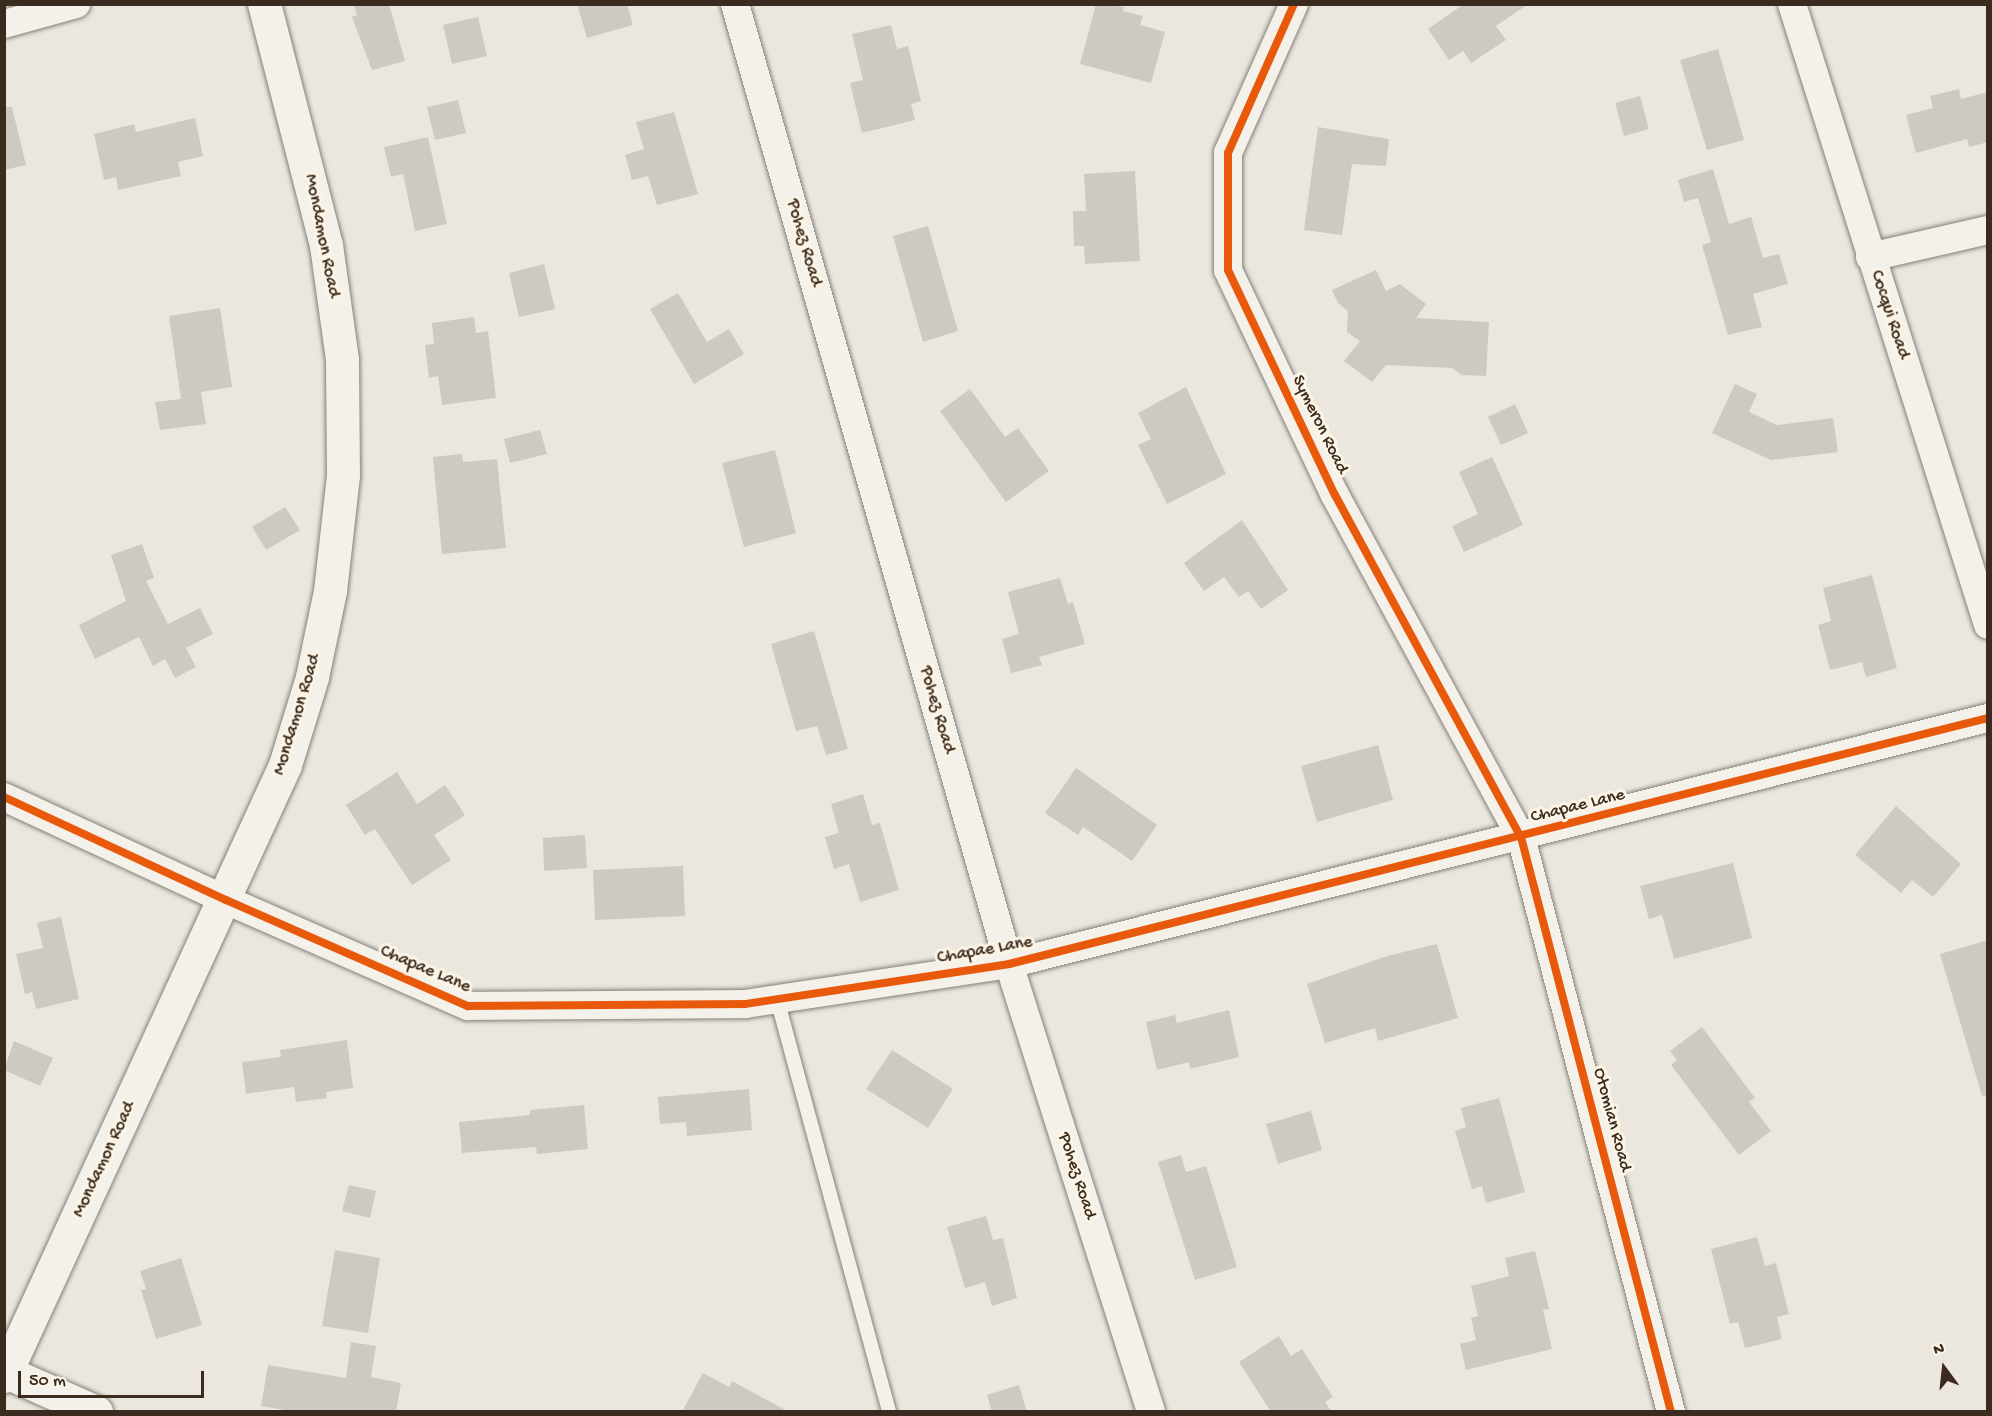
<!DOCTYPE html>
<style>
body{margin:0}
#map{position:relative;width:1992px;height:1416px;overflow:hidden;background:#ebe7de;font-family:"Gochi Hand",sans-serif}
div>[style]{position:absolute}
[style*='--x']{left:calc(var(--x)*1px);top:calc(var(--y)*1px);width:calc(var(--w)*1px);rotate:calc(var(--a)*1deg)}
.building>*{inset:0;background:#cecac2}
.roads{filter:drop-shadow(0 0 2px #858079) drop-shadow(0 0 2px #858079)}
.service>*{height:14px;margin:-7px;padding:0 7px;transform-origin:7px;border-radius:7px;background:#f4f0ea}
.minor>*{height:28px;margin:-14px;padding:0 14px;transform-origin:14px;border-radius:14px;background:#f4f0ea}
.tertiary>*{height:33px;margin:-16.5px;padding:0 16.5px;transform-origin:16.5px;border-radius:16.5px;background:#f4f0ea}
.cycleway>*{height:8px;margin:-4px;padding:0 4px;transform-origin:4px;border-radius:4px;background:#e8590c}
span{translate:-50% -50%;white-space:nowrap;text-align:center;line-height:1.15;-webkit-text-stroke:6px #fcf5e5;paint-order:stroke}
.street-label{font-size:18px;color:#3b2a1e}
.frame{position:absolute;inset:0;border:6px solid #3b2a1e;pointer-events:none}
.north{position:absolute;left:1914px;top:1338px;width:60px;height:60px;-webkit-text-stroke:4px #fcf5e5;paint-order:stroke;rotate:345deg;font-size:16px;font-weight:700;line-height:24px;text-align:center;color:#3b2a1e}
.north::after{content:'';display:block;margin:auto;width:21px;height:27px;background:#3b2a1e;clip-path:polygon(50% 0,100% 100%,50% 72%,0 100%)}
.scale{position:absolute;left:18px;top:1371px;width:186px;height:27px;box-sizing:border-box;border:3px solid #3b2a1e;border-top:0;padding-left:8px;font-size:18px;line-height:21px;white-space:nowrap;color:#3b2a1e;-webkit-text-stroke:4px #fcf5e5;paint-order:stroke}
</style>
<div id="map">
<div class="building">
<i style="clip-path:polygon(354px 4px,389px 4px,405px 61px,372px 70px,352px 17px,357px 15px)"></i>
<i style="clip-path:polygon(577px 4px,627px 4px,633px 25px,587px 38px)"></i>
<i style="clip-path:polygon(1096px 4px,1124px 7px,1123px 11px,1143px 16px,1140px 25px,1165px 32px,1151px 83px,1080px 64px)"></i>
<i style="clip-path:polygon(1464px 4px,1528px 4px,1496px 26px,1506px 40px,1471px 63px,1463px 51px,1449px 60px,1428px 29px)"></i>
<i style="clip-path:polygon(478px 17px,487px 56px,452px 64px,443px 25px)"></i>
<i style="clip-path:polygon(891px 25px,897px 49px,908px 46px,921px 101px,911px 104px,915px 120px,862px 133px,850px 83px,863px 80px,852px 34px)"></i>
<i style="clip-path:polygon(1718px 49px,1744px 140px,1707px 150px,1680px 60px)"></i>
<i style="clip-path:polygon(1959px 89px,1961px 99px,1988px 92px,1988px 142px,1969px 147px,1967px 139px,1916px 153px,1906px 115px,1933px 108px,1930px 96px)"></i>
<i style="clip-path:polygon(1640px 96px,1649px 129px,1624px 136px,1615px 103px)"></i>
<i style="clip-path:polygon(458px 100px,466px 133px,435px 140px,427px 107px)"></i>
<i style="clip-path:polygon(4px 107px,12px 107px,26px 165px,4px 170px)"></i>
<i style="clip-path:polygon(674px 112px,698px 194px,657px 205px,648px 176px,632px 180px,625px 155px,644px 149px,636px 122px)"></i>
<i style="clip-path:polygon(195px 118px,203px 156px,178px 162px,181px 176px,118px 190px,116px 177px,104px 180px,94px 134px,134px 124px,136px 132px)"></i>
<i style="clip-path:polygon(1318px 127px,1389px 139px,1386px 166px,1352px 164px,1342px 235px,1304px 230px)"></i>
<i style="clip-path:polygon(428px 137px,447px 224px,415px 231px,403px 174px,391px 177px,384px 147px)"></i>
<i style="clip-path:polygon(1713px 169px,1729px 224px,1751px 217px,1763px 258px,1779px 254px,1788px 284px,1753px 294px,1762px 327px,1728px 335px,1702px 245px,1711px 242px,1698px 198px,1684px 202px,1678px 180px)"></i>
<i style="clip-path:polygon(1135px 171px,1140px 261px,1085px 264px,1084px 246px,1074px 246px,1073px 211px,1086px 211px,1084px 174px)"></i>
<i style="clip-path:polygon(928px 226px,958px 331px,923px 342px,893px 236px)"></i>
<i style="clip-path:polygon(544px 264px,555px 309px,519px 317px,509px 273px)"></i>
<i style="clip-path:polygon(1376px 270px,1386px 291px,1400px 284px,1426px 304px,1416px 318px,1489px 322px,1486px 376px,1462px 375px,1452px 368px,1386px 365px,1372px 382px,1344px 361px,1360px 341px,1347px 332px,1348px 311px,1338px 303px,1332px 290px)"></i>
<i style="clip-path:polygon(678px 293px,707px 342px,729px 329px,744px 354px,694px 384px,650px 309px)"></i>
<i style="clip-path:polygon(220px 308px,232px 387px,201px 392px,206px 424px,160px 430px,155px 402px,181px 399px,169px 316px)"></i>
<i style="clip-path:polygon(474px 317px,476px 333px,488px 331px,496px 398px,442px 405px,438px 376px,429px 378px,425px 345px,434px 344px,432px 323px)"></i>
<i style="clip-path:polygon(1735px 384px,1757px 394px,1749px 412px,1777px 425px,1833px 418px,1838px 452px,1771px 460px,1712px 433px)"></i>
<i style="clip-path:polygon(1186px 387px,1226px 474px,1167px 504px,1138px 445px,1151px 439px,1138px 413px)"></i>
<i style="clip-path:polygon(970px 389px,1005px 437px,1018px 428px,1049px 471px,1006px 502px,940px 411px)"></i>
<i style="clip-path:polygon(1515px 404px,1528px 433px,1501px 445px,1488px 417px)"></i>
<i style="clip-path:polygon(540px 430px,547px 454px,510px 463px,504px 439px)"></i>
<i style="clip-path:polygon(775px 450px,796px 533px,744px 547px,722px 463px)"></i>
<i style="clip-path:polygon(462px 454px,463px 462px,497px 459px,506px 548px,442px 554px,433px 457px)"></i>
<i style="clip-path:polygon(1492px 457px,1523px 525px,1464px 552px,1452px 526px,1478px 514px,1459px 472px)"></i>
<i style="clip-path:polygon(285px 507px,300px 530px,266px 550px,252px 527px)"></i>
<i style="clip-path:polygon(1242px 520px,1288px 590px,1261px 609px,1248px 591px,1239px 597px,1224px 577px,1204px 591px,1184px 563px)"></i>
<i style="clip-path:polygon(142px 544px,154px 578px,146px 581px,168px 624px,200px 608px,213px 634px,186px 648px,196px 667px,175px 678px,165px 659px,153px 666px,139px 637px,95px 659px,79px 625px,126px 601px,111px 555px)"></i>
<i style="clip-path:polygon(1872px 575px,1897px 668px,1866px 677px,1862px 662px,1830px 670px,1818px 625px,1831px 621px,1823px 588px)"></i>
<i style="clip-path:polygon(1060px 578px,1068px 604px,1073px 602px,1085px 644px,1039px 657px,1042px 665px,1011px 673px,1002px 639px,1019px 634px,1008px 592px)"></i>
<i style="clip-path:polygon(814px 631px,848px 749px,826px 755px,817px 726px,796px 731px,771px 644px)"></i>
<i style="clip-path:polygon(1378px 745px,1393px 800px,1317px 822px,1301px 766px)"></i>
<i style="clip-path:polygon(1076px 768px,1157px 825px,1132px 861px,1083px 827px,1078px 835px,1045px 813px)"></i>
<i style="clip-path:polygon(397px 772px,417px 804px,445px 785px,465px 815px,434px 835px,451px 860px,412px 885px,375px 829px,365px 835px,346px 805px)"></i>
<i style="clip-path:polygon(863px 794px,872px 825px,880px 823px,899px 890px,860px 902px,849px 864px,834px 869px,825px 837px,839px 833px,831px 804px)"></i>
<i style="clip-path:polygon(1896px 806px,1961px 864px,1933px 897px,1912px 880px,1901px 893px,1855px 855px)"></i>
<i style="clip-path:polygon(585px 835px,587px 868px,544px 871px,543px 838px)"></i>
<i style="clip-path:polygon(1733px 863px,1752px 938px,1674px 959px,1662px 915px,1649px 919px,1640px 886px)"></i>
<i style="clip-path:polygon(683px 866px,685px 916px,595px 920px,593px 870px)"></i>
<i style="clip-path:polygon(61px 917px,79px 999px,36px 1009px,32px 992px,25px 994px,16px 954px,43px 948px,37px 923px)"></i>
<i style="clip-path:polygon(1988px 940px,1988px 1095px,1982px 1096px,1940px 954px)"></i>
<i style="clip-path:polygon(1437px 944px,1458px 1018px,1378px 1041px,1375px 1028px,1325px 1043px,1307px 984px,1387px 956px)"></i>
<i style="clip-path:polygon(1229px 1010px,1239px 1057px,1190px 1069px,1189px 1062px,1157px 1070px,1146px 1022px,1175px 1015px,1177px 1023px)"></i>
<i style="clip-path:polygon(1702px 1027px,1755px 1098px,1749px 1102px,1771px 1131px,1739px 1155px,1671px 1065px,1677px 1060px,1670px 1051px)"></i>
<i style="clip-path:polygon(347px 1040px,353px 1088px,326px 1092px,327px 1098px,296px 1102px,294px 1087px,246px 1094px,242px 1062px,281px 1057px,280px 1050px)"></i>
<i style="clip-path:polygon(14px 1041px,53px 1058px,40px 1086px,4px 1070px)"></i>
<i style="clip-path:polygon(892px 1050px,953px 1089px,928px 1128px,866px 1089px)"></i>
<i style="clip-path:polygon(749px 1089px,752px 1130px,687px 1136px,686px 1122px,660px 1124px,658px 1097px)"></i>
<i style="clip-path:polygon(1499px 1098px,1525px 1192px,1486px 1203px,1482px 1186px,1472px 1189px,1455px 1131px,1466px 1127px,1461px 1108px)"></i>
<i style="clip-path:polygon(584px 1105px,588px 1149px,537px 1154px,536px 1147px,462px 1153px,459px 1122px,530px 1115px,530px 1110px)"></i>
<i style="clip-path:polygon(1311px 1111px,1322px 1150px,1278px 1164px,1266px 1124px)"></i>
<i style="clip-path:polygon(1181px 1155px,1186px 1172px,1206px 1166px,1237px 1267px,1195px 1280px,1158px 1162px)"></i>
<i style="clip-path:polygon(349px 1185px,376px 1191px,370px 1218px,342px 1211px)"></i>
<i style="clip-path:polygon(986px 1216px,993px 1240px,1003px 1238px,1017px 1298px,992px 1306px,985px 1282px,965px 1288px,947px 1227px)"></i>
<i style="clip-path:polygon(1757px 1237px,1765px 1266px,1776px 1263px,1789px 1314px,1777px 1317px,1782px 1339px,1745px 1348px,1738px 1322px,1730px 1324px,1711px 1249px)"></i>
<i style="clip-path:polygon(335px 1250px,380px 1258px,368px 1333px,322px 1326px)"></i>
<i style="clip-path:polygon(1535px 1251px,1549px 1309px,1543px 1310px,1552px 1349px,1466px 1370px,1460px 1344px,1476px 1340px,1471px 1318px,1478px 1316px,1471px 1286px,1509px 1276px,1505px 1258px)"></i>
<i style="clip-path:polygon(181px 1258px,202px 1325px,156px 1339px,141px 1290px,146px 1289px,140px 1271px)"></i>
<i style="clip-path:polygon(1279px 1336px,1291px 1356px,1302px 1349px,1333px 1397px,1325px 1402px,1332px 1412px,1271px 1412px,1239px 1362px)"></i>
<i style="clip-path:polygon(351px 1342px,376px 1346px,371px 1377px,401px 1383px,396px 1412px,298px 1412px,261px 1406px,268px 1365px,346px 1378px)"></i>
<i style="clip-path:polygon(703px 1373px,729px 1387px,732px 1381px,789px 1412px,682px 1412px)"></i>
<i style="clip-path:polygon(1019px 1385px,1027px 1412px,992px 1412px,987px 1395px)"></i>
</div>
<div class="roads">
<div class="service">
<i style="--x:777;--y:999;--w:428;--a:74.8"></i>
</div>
<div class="minor">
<i style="--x:735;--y:4;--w:998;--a:74.07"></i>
<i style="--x:1009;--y:964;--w:470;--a:72.4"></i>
<i style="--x:1294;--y:4;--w:163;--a:113.9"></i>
<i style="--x:1228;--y:153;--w:117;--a:90"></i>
<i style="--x:1228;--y:270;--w:249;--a:64.6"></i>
<i style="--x:1335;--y:495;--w:389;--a:61.5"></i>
<i style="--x:1521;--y:837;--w:594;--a:75.38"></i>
<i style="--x:1792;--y:4;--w:651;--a:72.48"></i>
<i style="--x:4;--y:24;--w:75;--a:-15.5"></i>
<i style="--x:1870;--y:257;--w:121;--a:-12.9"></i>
<i style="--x:4;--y:797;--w:245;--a:24.9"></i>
<i style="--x:226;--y:900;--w:264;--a:23.7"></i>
<i style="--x:468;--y:1006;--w:277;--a:-0.4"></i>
<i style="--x:745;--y:1004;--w:267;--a:-8.6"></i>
<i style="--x:1009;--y:964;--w:1009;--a:-14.11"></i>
</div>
<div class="tertiary">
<i style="--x:4;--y:1371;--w:101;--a:24"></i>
<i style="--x:4;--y:1376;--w:673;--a:-65.3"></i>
<i style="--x:285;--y:765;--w:92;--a:-72.9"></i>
<i style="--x:312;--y:677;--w:88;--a:-78.2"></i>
<i style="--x:330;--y:591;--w:117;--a:-83.6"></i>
<i style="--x:343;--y:475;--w:116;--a:-90.5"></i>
<i style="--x:342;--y:359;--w:115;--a:-98"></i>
<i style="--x:326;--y:245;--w:249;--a:-104.4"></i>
</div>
</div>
<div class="cycleway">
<i style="--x:1294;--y:4;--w:163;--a:113.9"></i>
<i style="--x:1228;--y:153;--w:117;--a:90"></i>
<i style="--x:1228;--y:270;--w:249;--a:64.6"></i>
<i style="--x:1335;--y:495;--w:389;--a:61.5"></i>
<i style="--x:1521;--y:837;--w:594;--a:75.38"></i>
<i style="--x:4;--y:797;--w:245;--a:24.9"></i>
<i style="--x:226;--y:900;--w:264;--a:23.7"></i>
<i style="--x:468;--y:1006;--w:277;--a:-0.4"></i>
<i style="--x:745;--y:1004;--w:267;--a:-8.6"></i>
<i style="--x:1009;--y:964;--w:1009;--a:-14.11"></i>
</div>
<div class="street-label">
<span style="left:321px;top:236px;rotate:79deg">Mondamon Road</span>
<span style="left:803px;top:243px;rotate:74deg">Pohez Road</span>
<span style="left:1889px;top:315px;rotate:72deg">Cocqui Road</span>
<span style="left:1319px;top:425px;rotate:64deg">Symeron Road</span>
<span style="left:936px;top:710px;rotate:74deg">Pohez Road</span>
<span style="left:298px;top:715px;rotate:-73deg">Mondamon Road</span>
<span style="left:1578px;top:807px;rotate:-14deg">Chapae Lane</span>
<span style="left:985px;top:951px;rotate:-10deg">Chapae Lane</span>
<span style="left:425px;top:970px;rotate:23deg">Chapae Lane</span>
<span style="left:1611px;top:1120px;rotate:75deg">Otomian Road</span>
<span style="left:105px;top:1160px;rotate:-65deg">Mondamon Road</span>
<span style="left:1076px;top:1176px;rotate:72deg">Pohez Road</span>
</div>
<div class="frame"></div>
<div class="north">N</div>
<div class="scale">50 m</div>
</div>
